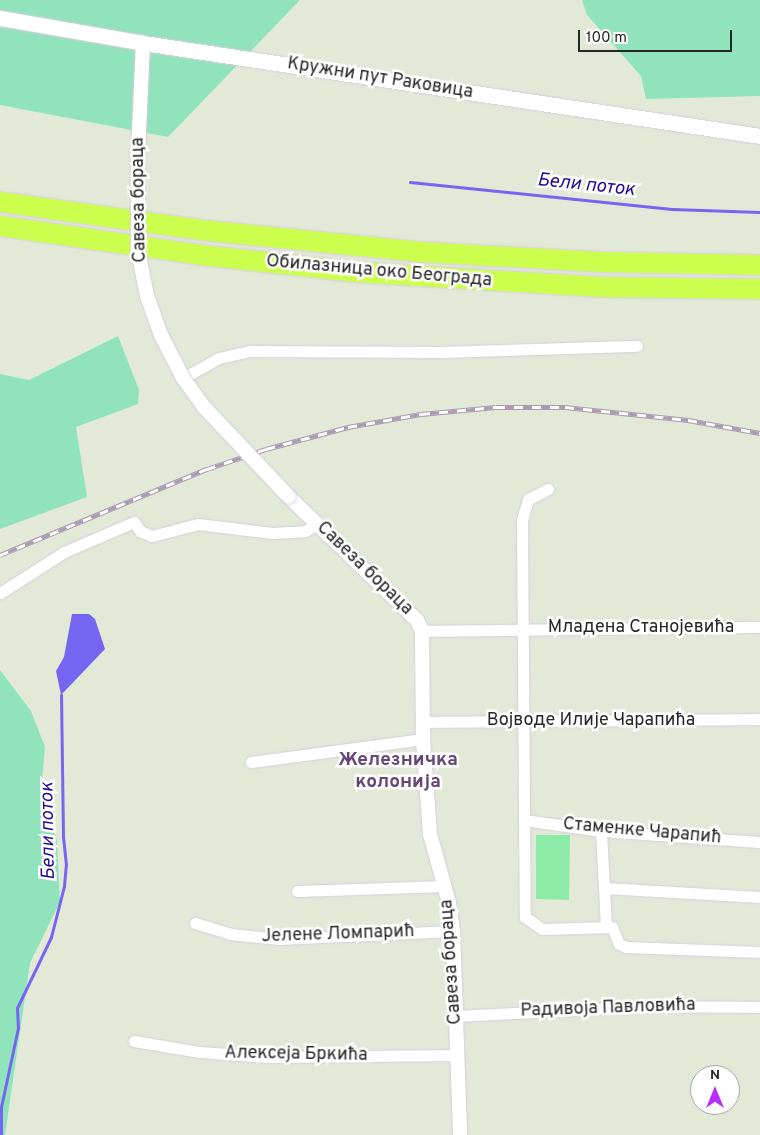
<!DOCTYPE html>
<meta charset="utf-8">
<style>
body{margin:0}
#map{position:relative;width:760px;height:1135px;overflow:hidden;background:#e2ead7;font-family:Overpass,sans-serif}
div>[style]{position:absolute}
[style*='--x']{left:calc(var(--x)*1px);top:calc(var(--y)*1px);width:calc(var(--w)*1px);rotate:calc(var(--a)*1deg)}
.green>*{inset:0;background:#91e3bb}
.pitch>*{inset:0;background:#8ceba6}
.water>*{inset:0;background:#7665f1}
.stream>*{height:3px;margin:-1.5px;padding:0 1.5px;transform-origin:1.5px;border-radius:1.5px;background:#7665f1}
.roads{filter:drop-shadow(0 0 1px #dacce1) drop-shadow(0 0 1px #dacce1)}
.minor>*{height:11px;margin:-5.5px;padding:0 5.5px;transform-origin:5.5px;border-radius:5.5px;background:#fff}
.tertiary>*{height:14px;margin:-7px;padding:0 7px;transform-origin:7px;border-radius:7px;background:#fff}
.secondary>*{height:15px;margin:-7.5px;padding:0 7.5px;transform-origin:7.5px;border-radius:7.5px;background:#fff}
.motorway>*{height:20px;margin:-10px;padding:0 10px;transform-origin:10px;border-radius:10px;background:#ccff4d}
.rail>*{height:5px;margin-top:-2.5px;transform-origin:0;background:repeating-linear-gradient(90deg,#fff 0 9px,#ab9ab2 0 18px);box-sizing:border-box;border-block:1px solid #ab9ab2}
.bridges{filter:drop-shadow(0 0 1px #dacce1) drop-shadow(0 0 1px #dacce1)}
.tertiary-bridge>*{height:14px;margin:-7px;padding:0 7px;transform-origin:7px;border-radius:7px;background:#fff}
span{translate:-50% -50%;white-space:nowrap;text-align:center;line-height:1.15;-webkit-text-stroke:5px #fff;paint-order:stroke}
.street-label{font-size:18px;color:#262626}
.water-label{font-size:19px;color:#250997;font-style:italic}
.neighbourhood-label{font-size:19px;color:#674677;font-weight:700}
.north{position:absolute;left:690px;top:1065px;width:50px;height:50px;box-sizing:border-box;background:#fff;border:1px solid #a8a8a8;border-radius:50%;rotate:0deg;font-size:14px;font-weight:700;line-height:20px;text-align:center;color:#262626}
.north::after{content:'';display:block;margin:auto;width:18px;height:22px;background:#ba2ffe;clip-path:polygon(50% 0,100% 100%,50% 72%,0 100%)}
.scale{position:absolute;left:578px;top:30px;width:154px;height:22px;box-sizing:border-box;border:2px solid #262626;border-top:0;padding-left:6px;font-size:15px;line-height:18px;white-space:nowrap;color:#262626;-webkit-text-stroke:4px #fff;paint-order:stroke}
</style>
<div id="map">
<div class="green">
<i style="clip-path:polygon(0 0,299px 0,299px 1px,168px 137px,0 105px)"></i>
<i style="clip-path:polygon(582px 0,760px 0,760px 96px,646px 99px,641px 76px,587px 15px)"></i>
<i style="clip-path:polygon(118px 336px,139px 390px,138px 404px,76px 427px,87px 497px,0 529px,0 374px,29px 380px)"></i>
<i style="clip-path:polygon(0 670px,31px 711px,45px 747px,41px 792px,57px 840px,60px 902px,30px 963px,5px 1135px,0 1135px)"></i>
</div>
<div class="pitch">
<i style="clip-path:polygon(536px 835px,570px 835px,569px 900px,536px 899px)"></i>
</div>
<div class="water">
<i style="clip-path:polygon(72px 614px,89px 614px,95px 619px,105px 649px,61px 695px,56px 671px,64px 657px)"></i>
</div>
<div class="stream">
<i style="--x:410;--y:182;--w:263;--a:5.9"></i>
<i style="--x:672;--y:209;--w:88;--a:2"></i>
<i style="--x:1;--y:1135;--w:28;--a:-90"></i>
<i style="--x:1;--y:1107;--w:81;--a:-77.9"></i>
<i style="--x:18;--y:1028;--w:20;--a:-93"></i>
<i style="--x:17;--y:1008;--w:79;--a:-64.4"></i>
<i style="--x:51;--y:937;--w:53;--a:-75.7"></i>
<i style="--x:64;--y:886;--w:21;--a:-85"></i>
<i style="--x:66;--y:865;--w:28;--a:-96"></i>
<i style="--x:63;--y:837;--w:142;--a:-90.8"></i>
</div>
<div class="roads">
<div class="minor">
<i style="--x:183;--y:378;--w:41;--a:-29.1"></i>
<i style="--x:219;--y:358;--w:31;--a:-13"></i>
<i style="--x:249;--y:351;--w:192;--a:0.3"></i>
<i style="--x:441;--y:352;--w:196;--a:-1.8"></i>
<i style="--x:548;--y:489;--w:22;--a:153"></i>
<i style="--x:528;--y:499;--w:22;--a:106"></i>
<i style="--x:522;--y:520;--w:397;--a:89.6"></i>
<i style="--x:525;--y:917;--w:21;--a:35"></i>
<i style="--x:542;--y:929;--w:70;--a:-1.6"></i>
<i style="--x:612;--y:927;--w:18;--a:68"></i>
<i style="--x:619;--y:944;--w:8;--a:23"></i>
<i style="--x:626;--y:947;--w:134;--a:2.1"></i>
<i style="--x:0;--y:593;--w:76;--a:-32.6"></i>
<i style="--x:64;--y:552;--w:76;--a:-23.2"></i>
<i style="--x:134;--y:522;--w:11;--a:56"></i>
<i style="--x:140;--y:531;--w:13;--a:23"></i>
<i style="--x:152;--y:536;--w:48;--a:-14.6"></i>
<i style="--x:198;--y:524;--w:75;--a:6.9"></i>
<i style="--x:272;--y:533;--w:33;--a:-3"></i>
<i style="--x:305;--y:531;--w:13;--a:-32"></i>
<i style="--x:422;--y:631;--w:338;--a:-0.7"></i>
<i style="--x:422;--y:722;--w:338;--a:-0.5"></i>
<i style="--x:251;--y:762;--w:174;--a:-7.6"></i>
<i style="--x:524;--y:820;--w:78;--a:8.1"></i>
<i style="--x:601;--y:831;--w:159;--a:4"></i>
<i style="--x:601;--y:831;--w:96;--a:87"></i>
<i style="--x:605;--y:888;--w:155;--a:3.3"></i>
<i style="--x:297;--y:891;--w:148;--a:-1.9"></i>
<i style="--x:195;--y:923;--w:37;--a:17"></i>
<i style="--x:230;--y:934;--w:49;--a:5.8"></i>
<i style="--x:279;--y:939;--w:174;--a:-2.6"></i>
<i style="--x:456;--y:1016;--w:198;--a:-2.9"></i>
<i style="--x:654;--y:1006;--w:106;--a:0.5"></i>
<i style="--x:134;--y:1041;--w:67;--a:9.5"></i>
<i style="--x:200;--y:1052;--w:67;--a:4.3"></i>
<i style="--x:267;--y:1057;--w:191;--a:-0.6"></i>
</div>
<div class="tertiary">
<i style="--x:138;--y:153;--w:110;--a:-87.4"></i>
<i style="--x:289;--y:497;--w:178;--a:43.9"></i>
<i style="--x:417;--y:620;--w:12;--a:66"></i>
<i style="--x:422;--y:631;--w:108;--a:89.5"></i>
<i style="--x:423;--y:739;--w:95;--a:85.8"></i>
<i style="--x:430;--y:834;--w:72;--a:74.6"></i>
<i style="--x:449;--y:903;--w:28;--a:82"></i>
<i style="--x:453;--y:931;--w:204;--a:88"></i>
</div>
<div class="secondary">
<i style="--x:0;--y:18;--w:145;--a:9.9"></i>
<i style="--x:143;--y:43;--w:624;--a:8.57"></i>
</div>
<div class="motorway">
<i style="--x:0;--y:202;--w:203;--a:7.9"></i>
<i style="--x:201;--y:230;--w:221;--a:5.7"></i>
<i style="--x:421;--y:252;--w:180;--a:3.2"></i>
<i style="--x:601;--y:262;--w:159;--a:1.1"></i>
<i style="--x:0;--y:226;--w:203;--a:8.2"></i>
<i style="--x:201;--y:255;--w:154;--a:6.3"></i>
<i style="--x:354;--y:272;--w:243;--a:3.5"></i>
<i style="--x:597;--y:287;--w:163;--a:0.7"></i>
</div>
</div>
<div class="rail">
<i style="--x:0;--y:555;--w:224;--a:-22.6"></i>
<i style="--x:207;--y:469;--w:62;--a:-18.7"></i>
<i style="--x:266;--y:449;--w:85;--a:-15"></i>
<i style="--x:348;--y:427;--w:74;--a:-10.1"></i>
<i style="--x:421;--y:414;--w:75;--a:-5.3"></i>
<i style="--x:496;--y:407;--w:69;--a:0"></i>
<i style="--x:565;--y:407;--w:124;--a:6"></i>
<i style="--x:688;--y:420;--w:73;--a:10.2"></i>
</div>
<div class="bridges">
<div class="tertiary-bridge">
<i style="--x:138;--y:153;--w:98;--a:90"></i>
<i style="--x:138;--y:251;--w:46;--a:78.7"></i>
<i style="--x:147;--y:296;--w:41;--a:70.3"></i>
<i style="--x:161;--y:335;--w:48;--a:62.9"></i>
<i style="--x:183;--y:378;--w:34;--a:54"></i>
<i style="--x:203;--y:406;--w:125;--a:46.6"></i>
</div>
</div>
<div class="street-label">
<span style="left:380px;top:79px;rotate:9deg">Кружни пут Раковица</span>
<span style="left:140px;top:200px;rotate:-91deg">Савеза бораца</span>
<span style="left:379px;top:272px;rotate:5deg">Обилазница око Београда</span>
<span style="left:364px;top:569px;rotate:44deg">Савеза бораца</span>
<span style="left:641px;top:628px">Младена Станојевића</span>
<span style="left:591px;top:721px">Војводе Илије Чарапића</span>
<span style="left:642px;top:832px;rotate:5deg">Стаменке Чарапић</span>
<span style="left:338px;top:935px;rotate:-2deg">Јелене Ломпарић</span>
<span style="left:452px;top:962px;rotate:-94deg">Савеза бораца</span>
<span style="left:608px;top:1009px;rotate:-2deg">Радивоја Павловића</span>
<span style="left:296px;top:1055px;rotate:1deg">Алексеја Бркића</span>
</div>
<div class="water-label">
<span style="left:586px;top:186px;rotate:6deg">Бели поток</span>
<span style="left:49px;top:831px;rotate:-91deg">Бели поток</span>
</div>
<div class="neighbourhood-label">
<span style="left:398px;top:772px">Железничка<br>колонија</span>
</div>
<div class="north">N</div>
<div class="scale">100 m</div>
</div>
